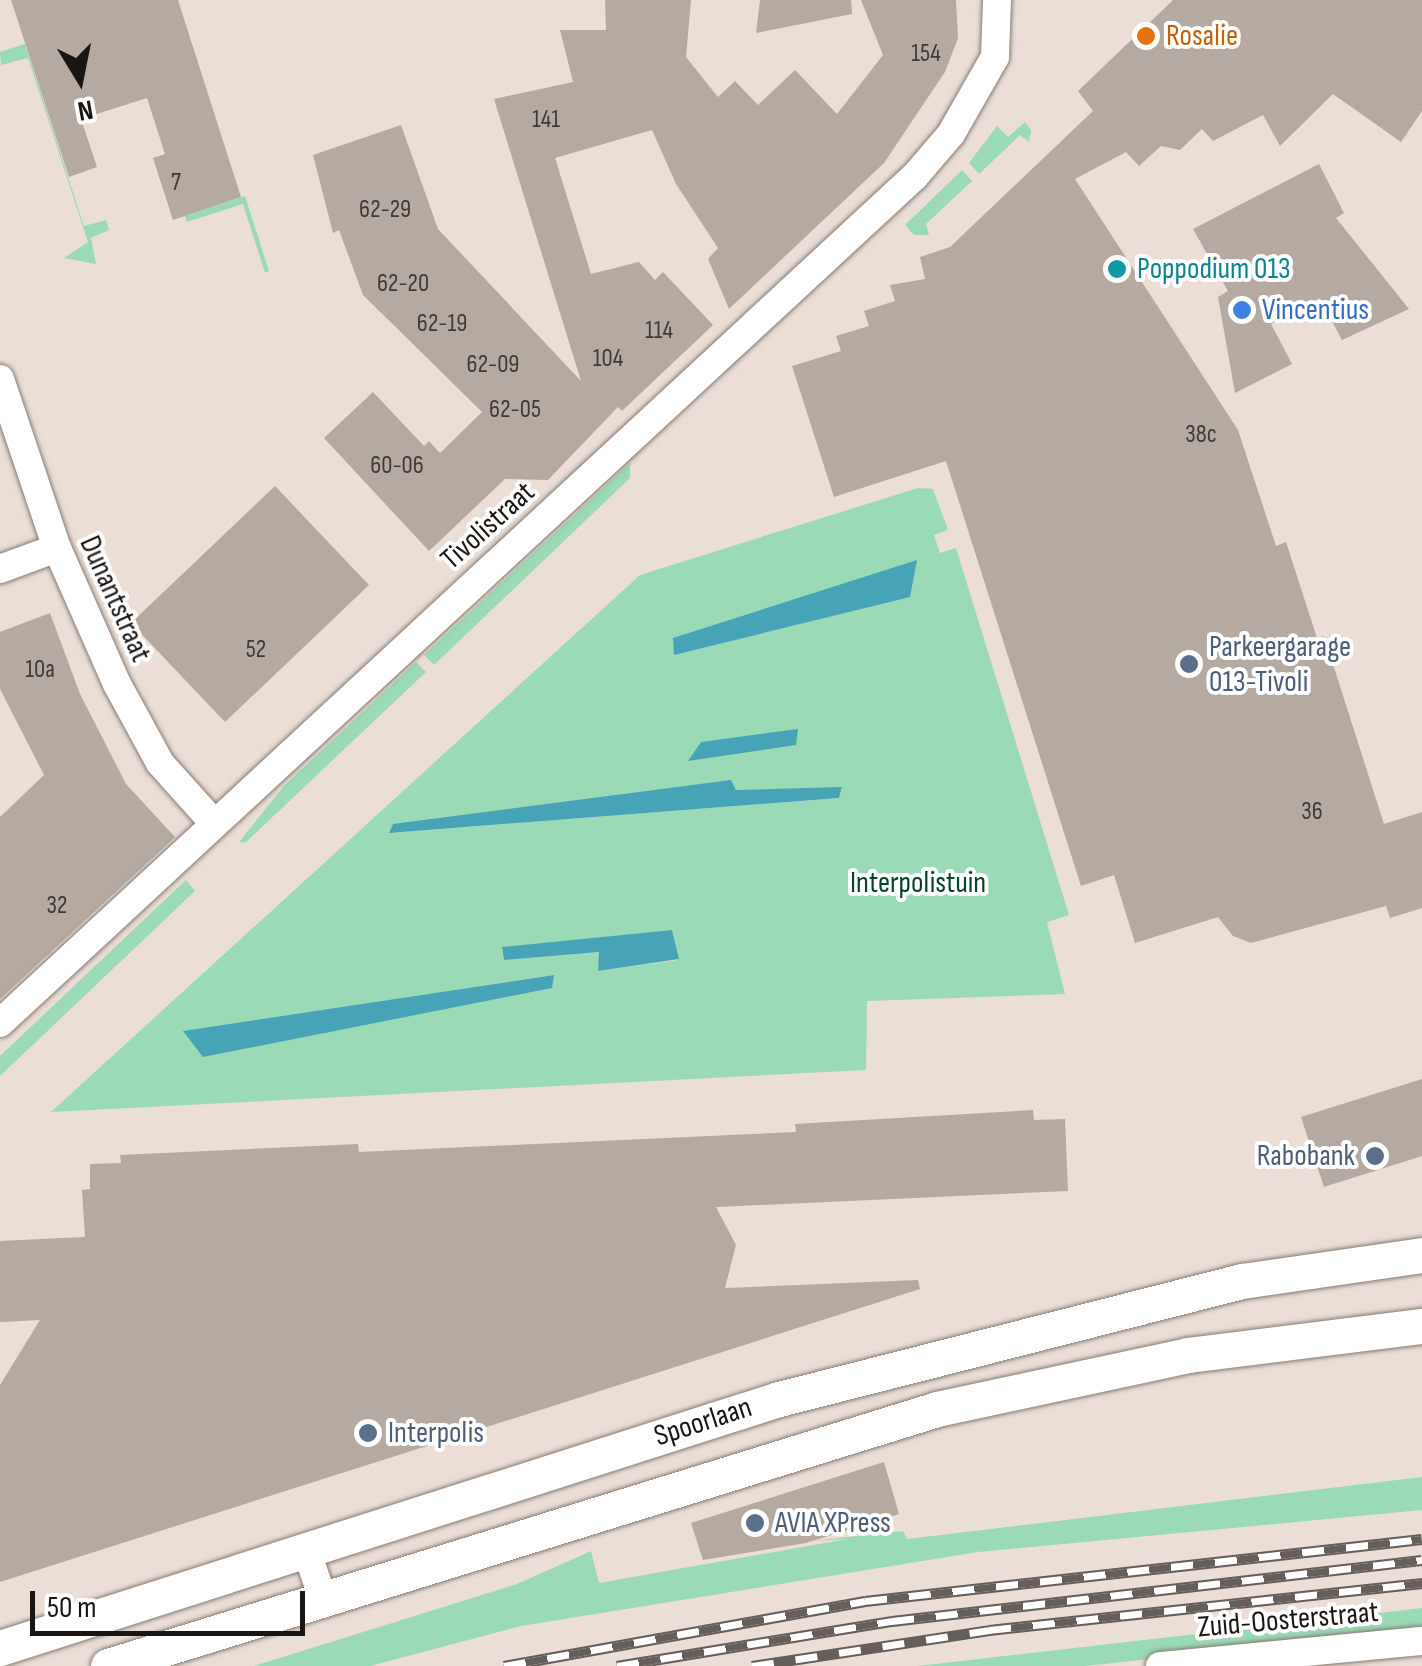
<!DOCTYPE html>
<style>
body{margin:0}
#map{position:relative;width:1422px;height:1666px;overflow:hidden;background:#eaded6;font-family:"Sofia Sans Condensed",sans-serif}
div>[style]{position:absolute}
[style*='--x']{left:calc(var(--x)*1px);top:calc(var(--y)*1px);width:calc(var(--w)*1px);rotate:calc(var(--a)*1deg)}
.green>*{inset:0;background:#9adab6}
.water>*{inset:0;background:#47a4b6}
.building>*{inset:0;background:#b4aaa2}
.roads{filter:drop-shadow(0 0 2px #867c74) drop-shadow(0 0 2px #867c74)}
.minor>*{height:28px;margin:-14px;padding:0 14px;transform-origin:14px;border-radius:14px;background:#fff}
.tertiary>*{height:35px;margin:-17.5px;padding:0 17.5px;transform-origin:17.5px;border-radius:17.5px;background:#fff}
.rail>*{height:11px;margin-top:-5.5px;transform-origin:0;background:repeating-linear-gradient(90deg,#fff 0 22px,#655e5a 0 44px);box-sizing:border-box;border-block:2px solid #655e5a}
.dots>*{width:28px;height:28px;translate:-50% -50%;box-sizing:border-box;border:5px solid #fff;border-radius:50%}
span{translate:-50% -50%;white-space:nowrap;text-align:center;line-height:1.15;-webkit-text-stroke:8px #fff;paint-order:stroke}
.number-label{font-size:25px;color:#403a36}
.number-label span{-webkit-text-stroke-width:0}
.food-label{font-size:30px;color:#c56008}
.left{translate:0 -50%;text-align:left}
.culture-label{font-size:30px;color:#0d838f}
.shop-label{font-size:30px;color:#366cbe}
.street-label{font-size:30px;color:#191512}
.service-label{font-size:30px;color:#4e5e75}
.right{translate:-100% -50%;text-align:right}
.park-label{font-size:30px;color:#06422a}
.north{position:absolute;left:30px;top:30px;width:100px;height:100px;-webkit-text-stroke:8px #fff;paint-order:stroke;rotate:170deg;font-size:28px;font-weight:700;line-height:40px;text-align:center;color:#191512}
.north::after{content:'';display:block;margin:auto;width:35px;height:45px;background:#191512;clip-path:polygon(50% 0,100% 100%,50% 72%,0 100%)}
.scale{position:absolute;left:30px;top:1591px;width:275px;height:45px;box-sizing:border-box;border:5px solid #191512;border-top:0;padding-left:12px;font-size:30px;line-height:35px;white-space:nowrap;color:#191512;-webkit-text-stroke:8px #fff;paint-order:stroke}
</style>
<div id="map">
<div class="green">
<i style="clip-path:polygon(25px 44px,84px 226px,106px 220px,109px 230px,91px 238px,96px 264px,64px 258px,88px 242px,28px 58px,1px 65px,0 52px)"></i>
<i style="clip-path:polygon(1025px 122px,1031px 130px,1029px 142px,1020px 135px,979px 174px,969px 163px,997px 126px,1008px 137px)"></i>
<i style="clip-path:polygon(962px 170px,972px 181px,926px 224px,929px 235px,914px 235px,905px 225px)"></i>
<i style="clip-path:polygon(245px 196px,269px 271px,265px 273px,243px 204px,187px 222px,185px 216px)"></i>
<i style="clip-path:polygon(630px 463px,630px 478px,434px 665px,424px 655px)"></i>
<i style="clip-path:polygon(evenodd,918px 488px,933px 489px,948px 530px,934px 535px,940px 553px,956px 548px,1069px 915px,1047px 922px,1065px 994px,867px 1001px,866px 1070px,51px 1112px,640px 575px,918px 488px,842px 788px,839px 798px,390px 833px,735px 790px,842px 788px,918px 488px,672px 930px,678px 960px,598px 971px,600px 952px,505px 960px,502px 948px,672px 930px,918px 488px,553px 975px,551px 988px,204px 1056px,184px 1032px,553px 975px)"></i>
<i style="clip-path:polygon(416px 662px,426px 672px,245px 843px,239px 842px,284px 786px)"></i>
<i style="clip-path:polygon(186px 880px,195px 891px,0 1076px,0 1056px)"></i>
<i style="clip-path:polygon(1422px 1477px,1422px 1510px,978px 1552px,521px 1626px,370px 1666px,254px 1666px,517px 1584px,591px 1551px,599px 1583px,848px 1539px,812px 1541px,903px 1531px,907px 1539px)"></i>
<i style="clip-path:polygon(1422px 1608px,1422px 1630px,1086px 1666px,918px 1666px)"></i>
</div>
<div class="water">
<i style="clip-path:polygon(917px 560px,910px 597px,674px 655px,673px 638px)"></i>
<i style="clip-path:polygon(798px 729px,796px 745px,688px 761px,701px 742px)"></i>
<i style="clip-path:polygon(731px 780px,736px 790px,842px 787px,839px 798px,389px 833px,393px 824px)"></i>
<i style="clip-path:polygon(672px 930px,679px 959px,598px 971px,599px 952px,504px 960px,502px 947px)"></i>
<i style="clip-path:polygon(554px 975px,552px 988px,203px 1057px,183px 1031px)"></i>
</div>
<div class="building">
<i style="clip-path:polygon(11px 0,178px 0,241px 197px,173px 220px,153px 158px,165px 154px,147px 98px,81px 119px,97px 167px,69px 177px)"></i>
<i style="clip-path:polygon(605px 0,691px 0,686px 57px,718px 97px,735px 81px,758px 105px,795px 70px,837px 114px,883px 55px,861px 0,956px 0,958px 38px,945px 72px,884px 163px,729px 309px,708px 259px,718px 248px,676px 184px,652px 130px,555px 158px,591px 274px,639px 262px,655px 280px,663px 272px,713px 325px,622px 411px,618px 407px,548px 480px,505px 479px,429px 551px,324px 438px,373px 392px,424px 446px,429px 441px,440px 453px,482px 412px,363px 295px,339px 230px,333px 233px,313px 155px,401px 125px,438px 229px,581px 381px,494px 99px,573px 82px,560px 30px,606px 30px)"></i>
<i style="clip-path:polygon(760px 0,851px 0,852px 14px,756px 33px)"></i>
<i style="clip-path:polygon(1173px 0,1422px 0,1422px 111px,1401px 142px,1333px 94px,1280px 146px,1263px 115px,1213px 141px,1202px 129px,1180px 150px,1161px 146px,1139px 166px,1126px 152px,1075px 179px,1238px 430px,1276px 546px,1286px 542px,1317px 638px,1324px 636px,1384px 824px,1422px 812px,1422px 908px,1390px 918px,1386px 906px,1251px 943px,1233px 936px,1218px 917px,1135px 943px,1114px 875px,1081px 886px,946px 461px,834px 497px,792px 366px,841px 351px,836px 336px,869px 326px,864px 311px,895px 301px,890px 285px,925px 279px,920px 257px,950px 247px,1093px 111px,1078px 91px)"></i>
<i style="clip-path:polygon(1319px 164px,1344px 213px,1336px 218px,1409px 309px,1342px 340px,1320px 298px,1271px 324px,1292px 364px,1235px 393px,1218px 297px,1228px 291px,1193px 229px)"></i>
<i style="clip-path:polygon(275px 486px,369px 585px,225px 722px,131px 623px)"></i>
<i style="clip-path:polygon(50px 613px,80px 694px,126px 784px,175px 837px,0 999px,0 817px,44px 775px,0 689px,0 632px)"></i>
<i style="clip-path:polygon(1422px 1079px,1422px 1156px,1324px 1187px,1301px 1117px)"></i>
<i style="clip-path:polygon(1033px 1110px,1034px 1120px,1065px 1119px,1068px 1191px,716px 1207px,736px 1245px,725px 1288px,918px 1280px,920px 1289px,0 1582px,0 1385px,40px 1320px,0 1322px,0 1241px,85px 1237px,82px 1190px,90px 1189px,90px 1164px,121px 1163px,120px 1155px,358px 1144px,359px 1152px,796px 1132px,795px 1124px)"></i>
<i style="clip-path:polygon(884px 1462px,899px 1514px,806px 1543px,703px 1560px,691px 1523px)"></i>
</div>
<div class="roads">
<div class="minor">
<i style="--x:0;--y:379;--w:178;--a:71.4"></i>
<i style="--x:57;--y:548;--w:149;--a:66.2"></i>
<i style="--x:117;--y:684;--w:90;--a:61.4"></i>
<i style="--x:160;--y:763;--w:79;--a:48.1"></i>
<i style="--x:0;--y:569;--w:61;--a:-20.2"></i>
<i style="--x:0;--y:1023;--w:1247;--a:-42.79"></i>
<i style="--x:915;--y:176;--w:55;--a:-49.4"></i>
<i style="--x:951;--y:134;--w:89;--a:-60.3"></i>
<i style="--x:995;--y:57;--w:57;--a:-88"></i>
<i style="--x:306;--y:1549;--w:53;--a:71.2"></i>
<i style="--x:1160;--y:1666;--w:263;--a:-5.5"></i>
</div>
<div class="tertiary">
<i style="--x:0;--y:1648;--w:818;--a:-17.73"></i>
<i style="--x:779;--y:1399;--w:478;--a:-14.3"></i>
<i style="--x:1242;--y:1281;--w:182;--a:-8.2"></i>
<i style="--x:108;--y:1666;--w:868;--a:-17.22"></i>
<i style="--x:937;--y:1409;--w:257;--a:-12.1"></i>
<i style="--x:1188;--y:1355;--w:236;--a:-7.1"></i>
</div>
</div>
<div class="rail">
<i style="--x:504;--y:1666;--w:367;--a:-10.2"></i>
<i style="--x:865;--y:1601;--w:560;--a:-6.35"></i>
<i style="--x:617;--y:1666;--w:279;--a:-9.3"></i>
<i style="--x:892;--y:1621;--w:533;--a:-6.57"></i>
<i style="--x:752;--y:1666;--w:240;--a:-8.6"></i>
<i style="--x:989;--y:1630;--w:436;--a:-6.2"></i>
</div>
<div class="dots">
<i style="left:1146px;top:36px;background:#e8710a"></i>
<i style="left:1117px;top:269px;background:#0f9aa8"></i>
<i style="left:1242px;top:310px;background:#3f7fe0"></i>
<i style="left:1189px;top:664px;background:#5c6f8a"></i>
<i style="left:1375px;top:1156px;background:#5c6f8a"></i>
<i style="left:368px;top:1433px;background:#5c6f8a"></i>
<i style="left:755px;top:1523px;background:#5c6f8a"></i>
</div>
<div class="number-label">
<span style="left:926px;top:54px">154</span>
<span style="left:546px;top:120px">141</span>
<span style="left:176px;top:183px">7</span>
<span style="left:385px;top:210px">62-29</span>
<span style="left:403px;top:284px">62-20</span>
<span style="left:442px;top:324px">62-19</span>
<span style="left:659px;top:331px">114</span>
<span style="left:608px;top:359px">104</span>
<span style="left:493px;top:365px">62-09</span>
<span style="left:515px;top:410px">62-05</span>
<span style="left:1201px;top:435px">38c</span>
<span style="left:397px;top:466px">60-06</span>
<span style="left:256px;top:650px">52</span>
<span style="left:40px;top:670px">10a</span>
<span style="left:1312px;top:812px">36</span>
<span style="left:57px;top:906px">32</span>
</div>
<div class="food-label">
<span class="left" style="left:1166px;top:36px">Rosalie</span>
</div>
<div class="culture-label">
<span class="left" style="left:1137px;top:269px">Poppodium 013</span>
</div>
<div class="shop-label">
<span class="left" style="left:1262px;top:310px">Vincentius</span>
</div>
<div class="street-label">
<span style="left:488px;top:526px;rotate:-42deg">Tivolistraat</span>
<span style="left:115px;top:599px;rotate:66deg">Dunantstraat</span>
<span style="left:703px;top:1422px;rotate:-18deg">Spoorlaan</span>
<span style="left:1288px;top:1620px;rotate:-5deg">Zuid-Oosterstraat</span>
</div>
<div class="service-label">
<span class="left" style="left:1209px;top:664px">Parkeergarage<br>013-Tivoli</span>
<span class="right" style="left:1355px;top:1156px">Rabobank</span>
<span class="left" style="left:388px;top:1433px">Interpolis</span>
<span class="left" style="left:775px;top:1523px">AVIA XPress</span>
</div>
<div class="park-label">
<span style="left:918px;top:883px">Interpolistuin</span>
</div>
<div class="north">N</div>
<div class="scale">50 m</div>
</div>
